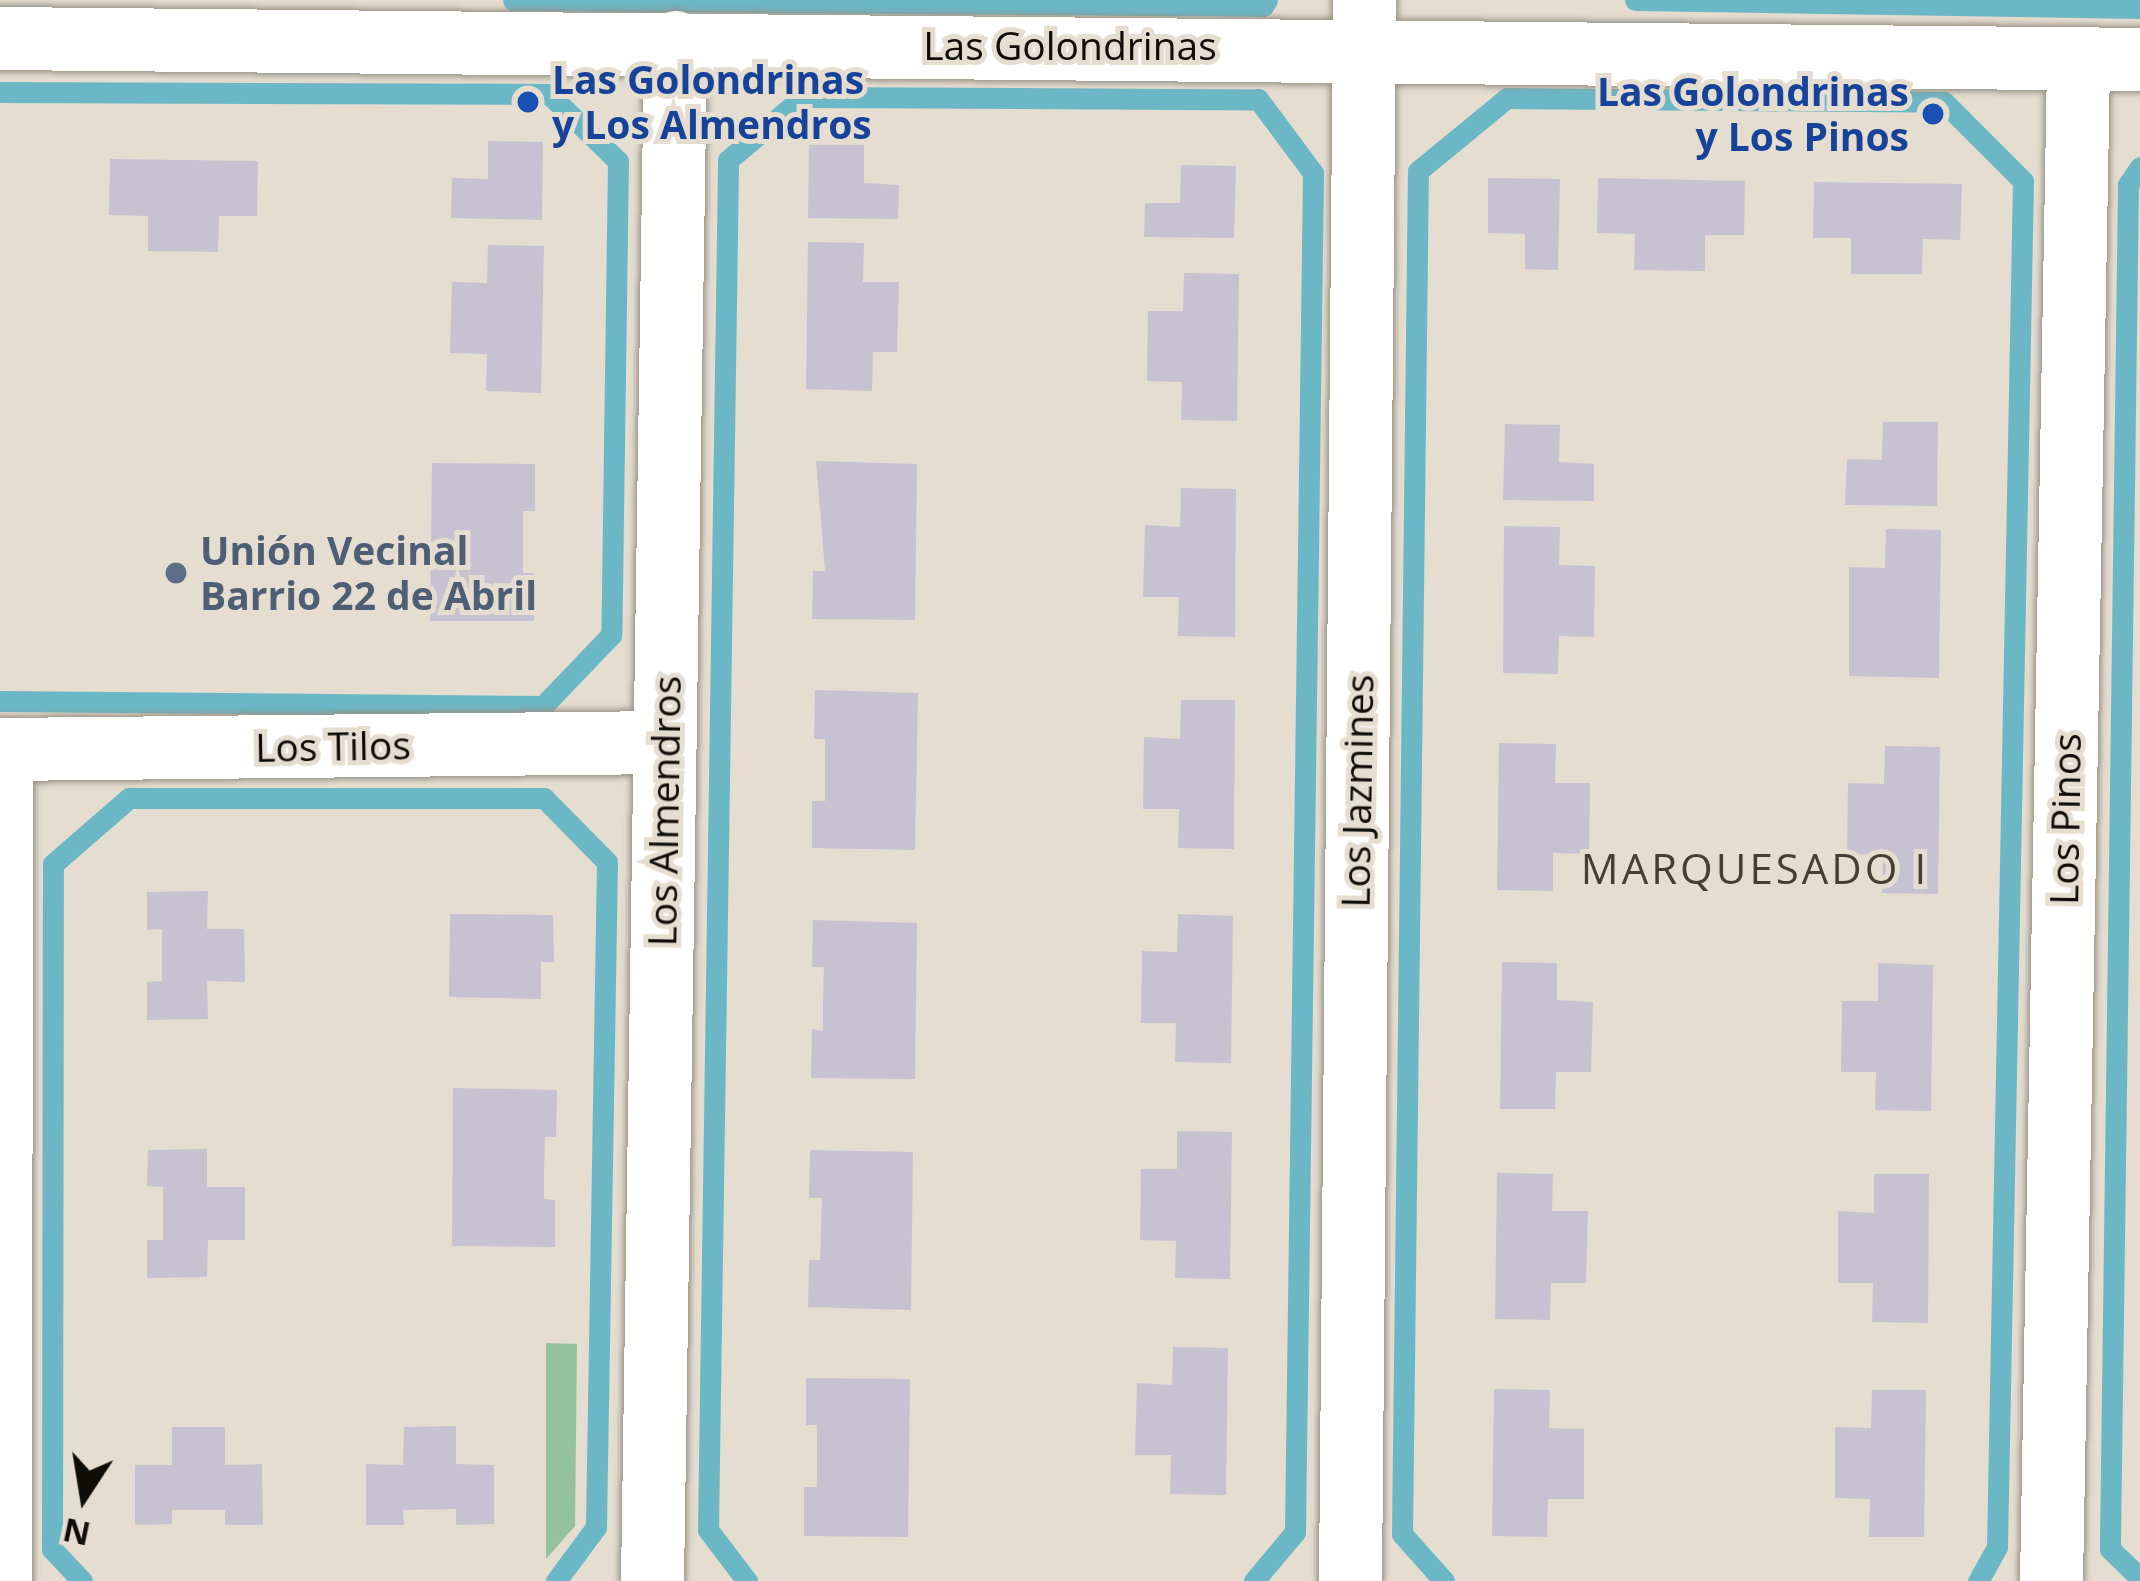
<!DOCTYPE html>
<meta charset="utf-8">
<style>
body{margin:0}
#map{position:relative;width:2140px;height:1581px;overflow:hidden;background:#e5ddd0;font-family:"Open Sans",sans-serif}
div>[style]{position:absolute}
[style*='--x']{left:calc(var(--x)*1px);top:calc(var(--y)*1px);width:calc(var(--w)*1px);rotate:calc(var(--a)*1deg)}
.green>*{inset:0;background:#94c29f}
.stream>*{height:21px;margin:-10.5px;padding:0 10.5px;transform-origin:10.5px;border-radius:10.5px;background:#6cb7c6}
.building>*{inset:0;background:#c6c2d1}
.roads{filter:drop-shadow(0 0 3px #979084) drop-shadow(0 0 3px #979084)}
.minor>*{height:63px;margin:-31.5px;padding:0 31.5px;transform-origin:31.5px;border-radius:31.5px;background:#fff}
.dots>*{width:33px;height:33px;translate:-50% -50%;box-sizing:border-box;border:6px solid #e5ddd0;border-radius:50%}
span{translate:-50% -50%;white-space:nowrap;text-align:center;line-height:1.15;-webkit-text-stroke:10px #e5ddd0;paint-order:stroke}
.street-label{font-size:39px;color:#0f0d08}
.transit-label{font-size:39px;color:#164399;font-weight:700}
.left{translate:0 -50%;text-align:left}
.right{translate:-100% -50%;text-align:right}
.service-label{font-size:39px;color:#4e5e75;font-weight:700}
.neighbourhood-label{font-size:42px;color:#453e33;letter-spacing:3px}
.north{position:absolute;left:24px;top:1437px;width:120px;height:120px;-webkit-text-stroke:9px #e5ddd0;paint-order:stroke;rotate:192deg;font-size:33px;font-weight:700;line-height:48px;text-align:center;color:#0f0d08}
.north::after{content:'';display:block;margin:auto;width:42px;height:54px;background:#0f0d08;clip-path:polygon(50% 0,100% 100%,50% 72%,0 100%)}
</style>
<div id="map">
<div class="green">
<i style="clip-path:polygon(546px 1343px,577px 1344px,575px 1526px,546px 1559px)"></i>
</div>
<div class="stream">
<i style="--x:513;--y:0;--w:750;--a:0.46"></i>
<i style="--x:1263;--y:6;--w:7;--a:-56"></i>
<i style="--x:1635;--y:0;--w:505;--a:0.91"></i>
<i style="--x:0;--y:92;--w:549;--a:0.21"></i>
<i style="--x:549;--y:94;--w:96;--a:44.2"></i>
<i style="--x:618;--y:161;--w:474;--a:90.8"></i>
<i style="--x:611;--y:635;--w:98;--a:133.8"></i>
<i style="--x:543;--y:706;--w:543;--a:-179.47"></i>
<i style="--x:2140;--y:167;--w:22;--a:124"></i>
<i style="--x:2128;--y:185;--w:1364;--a:90.76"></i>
<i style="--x:2110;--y:1549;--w:42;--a:44"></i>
<i style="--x:82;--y:1581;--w:44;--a:-133.2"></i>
<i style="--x:52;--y:1549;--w:685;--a:-89.92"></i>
<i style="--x:53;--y:864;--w:101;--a:-41"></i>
<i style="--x:129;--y:798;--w:415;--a:0"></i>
<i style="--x:544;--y:798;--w:90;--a:45.5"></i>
<i style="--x:607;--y:862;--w:665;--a:90.95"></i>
<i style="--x:596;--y:1527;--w:67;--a:126.5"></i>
<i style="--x:747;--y:1581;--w:64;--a:-127.4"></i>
<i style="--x:708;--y:1530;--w:1370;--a:-89.16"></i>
<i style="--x:728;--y:160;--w:98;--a:-40"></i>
<i style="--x:803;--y:97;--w:455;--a:0.3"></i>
<i style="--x:1258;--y:99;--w:92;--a:53.4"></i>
<i style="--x:1313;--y:173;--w:1359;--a:90.76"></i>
<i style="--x:1295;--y:1532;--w:64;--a:129.9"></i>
<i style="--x:1444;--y:1581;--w:63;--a:-131.8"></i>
<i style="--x:1402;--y:1534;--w:1363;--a:-89.33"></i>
<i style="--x:1418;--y:171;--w:115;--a:-39.4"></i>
<i style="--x:1507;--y:98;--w:437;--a:0.5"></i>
<i style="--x:1944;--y:102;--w:112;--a:45"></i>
<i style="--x:2023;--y:181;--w:1366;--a:91.09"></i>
<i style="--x:1997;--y:1547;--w:39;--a:119"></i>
</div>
<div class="building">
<i style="clip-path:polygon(488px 141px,543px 142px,542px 220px,451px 218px,452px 178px,488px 179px)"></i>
<i style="clip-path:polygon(809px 145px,864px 145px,864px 183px,899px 185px,898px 219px,808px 218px)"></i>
<i style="clip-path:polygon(110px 159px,258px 161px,257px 216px,219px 216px,218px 252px,148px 251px,148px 216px,109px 215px)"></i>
<i style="clip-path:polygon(1181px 165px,1236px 166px,1234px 238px,1144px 237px,1145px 203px,1180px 203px)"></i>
<i style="clip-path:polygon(1488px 178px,1560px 179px,1558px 270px,1525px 269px,1525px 234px,1488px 233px)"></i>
<i style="clip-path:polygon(1598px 178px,1745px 181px,1744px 235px,1705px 235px,1705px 271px,1634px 270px,1635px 234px,1597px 233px)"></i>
<i style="clip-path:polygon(1814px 182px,1962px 184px,1960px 240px,1923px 239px,1922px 274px,1851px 274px,1851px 238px,1813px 238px)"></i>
<i style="clip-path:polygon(808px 242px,864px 243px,863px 282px,899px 282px,897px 352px,873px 352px,872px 391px,806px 389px)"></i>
<i style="clip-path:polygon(488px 245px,544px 246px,541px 393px,486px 391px,487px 354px,450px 353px,452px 282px,487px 283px)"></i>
<i style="clip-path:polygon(1184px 273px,1239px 274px,1237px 421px,1181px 420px,1182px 382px,1147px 381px,1148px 311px,1183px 311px)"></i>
<i style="clip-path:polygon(1883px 422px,1938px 422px,1937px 506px,1845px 505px,1847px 459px,1882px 460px)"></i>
<i style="clip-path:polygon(1505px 424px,1560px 425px,1559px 462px,1594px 464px,1594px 501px,1503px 500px)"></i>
<i style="clip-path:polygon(816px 461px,917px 464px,915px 620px,812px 619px,813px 571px,825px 571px)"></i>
<i style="clip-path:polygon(432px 463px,535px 464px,535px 511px,523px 511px,523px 573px,534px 573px,534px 621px,430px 621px)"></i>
<i style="clip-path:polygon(1181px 488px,1236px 489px,1235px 637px,1178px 636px,1179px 597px,1143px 597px,1145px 525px,1180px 527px)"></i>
<i style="clip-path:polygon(1504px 526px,1560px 527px,1559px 565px,1595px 566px,1594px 637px,1559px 636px,1558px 674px,1503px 673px)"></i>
<i style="clip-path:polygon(1886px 529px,1941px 530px,1939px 678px,1849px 676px,1849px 567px,1885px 568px)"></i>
<i style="clip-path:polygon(815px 690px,918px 693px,915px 850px,812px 848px,812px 801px,825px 801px,825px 739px,814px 739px)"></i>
<i style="clip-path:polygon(1181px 700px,1235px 700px,1234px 849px,1178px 848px,1179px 809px,1143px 809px,1144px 737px,1180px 739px)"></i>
<i style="clip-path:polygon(1499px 743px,1556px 744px,1555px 783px,1590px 783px,1589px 854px,1553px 853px,1553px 891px,1497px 890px)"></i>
<i style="clip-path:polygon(1885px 746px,1940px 747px,1938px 894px,1882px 893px,1883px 855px,1847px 854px,1848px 783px,1884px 784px)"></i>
<i style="clip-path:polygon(208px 891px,207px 929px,244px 929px,245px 982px,207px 981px,208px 1019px,147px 1020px,147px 982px,162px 981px,162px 929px,147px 930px,147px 892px)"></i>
<i style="clip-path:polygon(450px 914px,553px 915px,554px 962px,541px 962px,541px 999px,449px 997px)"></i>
<i style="clip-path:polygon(1178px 914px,1233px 916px,1231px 1063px,1175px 1062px,1176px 1023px,1141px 1023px,1142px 951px,1177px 952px)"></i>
<i style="clip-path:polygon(813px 920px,917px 923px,915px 1079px,811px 1078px,812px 1029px,823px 1031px,823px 999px,824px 967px,812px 967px)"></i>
<i style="clip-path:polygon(1502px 962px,1557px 963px,1557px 1000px,1593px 1002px,1591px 1072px,1556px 1072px,1555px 1109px,1500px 1109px)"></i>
<i style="clip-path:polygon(1878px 963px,1933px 965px,1931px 1111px,1875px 1110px,1876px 1072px,1841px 1072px,1842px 1001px,1878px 1001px)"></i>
<i style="clip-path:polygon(453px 1088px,557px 1090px,556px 1137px,545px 1137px,544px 1171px,544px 1199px,555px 1200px,555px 1247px,452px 1246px)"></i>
<i style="clip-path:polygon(1177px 1131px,1232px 1132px,1230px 1279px,1175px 1278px,1176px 1241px,1140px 1240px,1141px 1169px,1177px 1169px)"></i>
<i style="clip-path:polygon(207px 1149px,207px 1187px,245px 1187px,245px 1240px,208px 1240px,207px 1277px,147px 1278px,147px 1240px,163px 1240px,163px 1187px,147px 1186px,148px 1150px)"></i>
<i style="clip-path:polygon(810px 1150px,913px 1152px,911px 1310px,808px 1307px,809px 1260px,820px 1260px,822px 1198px,809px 1198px)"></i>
<i style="clip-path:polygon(1497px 1173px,1553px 1174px,1552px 1211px,1588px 1211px,1586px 1283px,1551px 1283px,1550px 1320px,1495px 1319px)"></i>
<i style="clip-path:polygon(1874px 1174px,1929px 1174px,1928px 1323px,1872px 1322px,1873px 1283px,1838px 1283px,1838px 1211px,1874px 1213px)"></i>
<i style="clip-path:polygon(1173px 1347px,1228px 1348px,1226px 1495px,1170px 1494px,1171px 1455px,1135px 1455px,1137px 1383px,1172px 1385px)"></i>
<i style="clip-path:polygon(806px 1378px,910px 1379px,908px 1537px,804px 1536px,804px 1487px,817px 1487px,817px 1425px,806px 1425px)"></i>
<i style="clip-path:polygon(1494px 1389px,1550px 1390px,1549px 1428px,1584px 1429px,1584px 1499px,1548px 1499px,1547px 1537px,1492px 1536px)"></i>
<i style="clip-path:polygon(1872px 1390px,1926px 1390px,1924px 1537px,1869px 1537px,1870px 1499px,1835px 1498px,1835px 1427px,1871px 1428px)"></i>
<i style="clip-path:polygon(456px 1426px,456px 1464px,494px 1465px,494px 1524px,456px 1525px,456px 1509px,403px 1510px,404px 1525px,366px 1525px,366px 1464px,403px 1465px,404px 1427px)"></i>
<i style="clip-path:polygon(172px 1427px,225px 1427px,225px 1465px,262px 1464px,263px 1525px,225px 1525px,225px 1510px,172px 1510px,172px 1524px,135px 1525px,135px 1465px,172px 1465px)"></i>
</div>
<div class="roads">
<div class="minor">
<i style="--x:0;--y:38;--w:2140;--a:0.56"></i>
<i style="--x:0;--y:749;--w:665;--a:-0.6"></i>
<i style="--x:0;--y:1581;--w:832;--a:-89.93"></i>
<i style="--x:652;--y:1581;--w:1539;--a:-89.14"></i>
<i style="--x:1350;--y:1581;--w:1581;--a:-89.49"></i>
<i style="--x:2051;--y:1581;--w:1523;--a:-88.98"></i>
</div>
</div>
<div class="dots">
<i style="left:528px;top:102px;background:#1a4fb4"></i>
<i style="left:1933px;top:114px;background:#1a4fb4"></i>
<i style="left:176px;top:573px;background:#5c6f8a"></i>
</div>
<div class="street-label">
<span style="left:1070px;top:45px">Las Golondrinas</span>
<span style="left:333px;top:746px;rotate:-1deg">Los Tilos</span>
<span style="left:1357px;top:791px;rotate:-89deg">Los Jazmines</span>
<span style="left:664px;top:811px;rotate:-89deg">Los Almendros</span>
<span style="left:2065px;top:819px;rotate:-89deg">Los Pinos</span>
</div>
<div class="transit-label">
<span class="left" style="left:552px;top:102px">Las Golondrinas<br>y Los Almendros</span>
<span class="right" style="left:1909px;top:114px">Las Golondrinas<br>y Los Pinos</span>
</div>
<div class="service-label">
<span class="left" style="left:200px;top:573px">Unión Vecinal<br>Barrio 22 de Abril</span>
</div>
<div class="neighbourhood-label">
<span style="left:1755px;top:868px">MARQUESADO I</span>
</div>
<div class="north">N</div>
</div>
